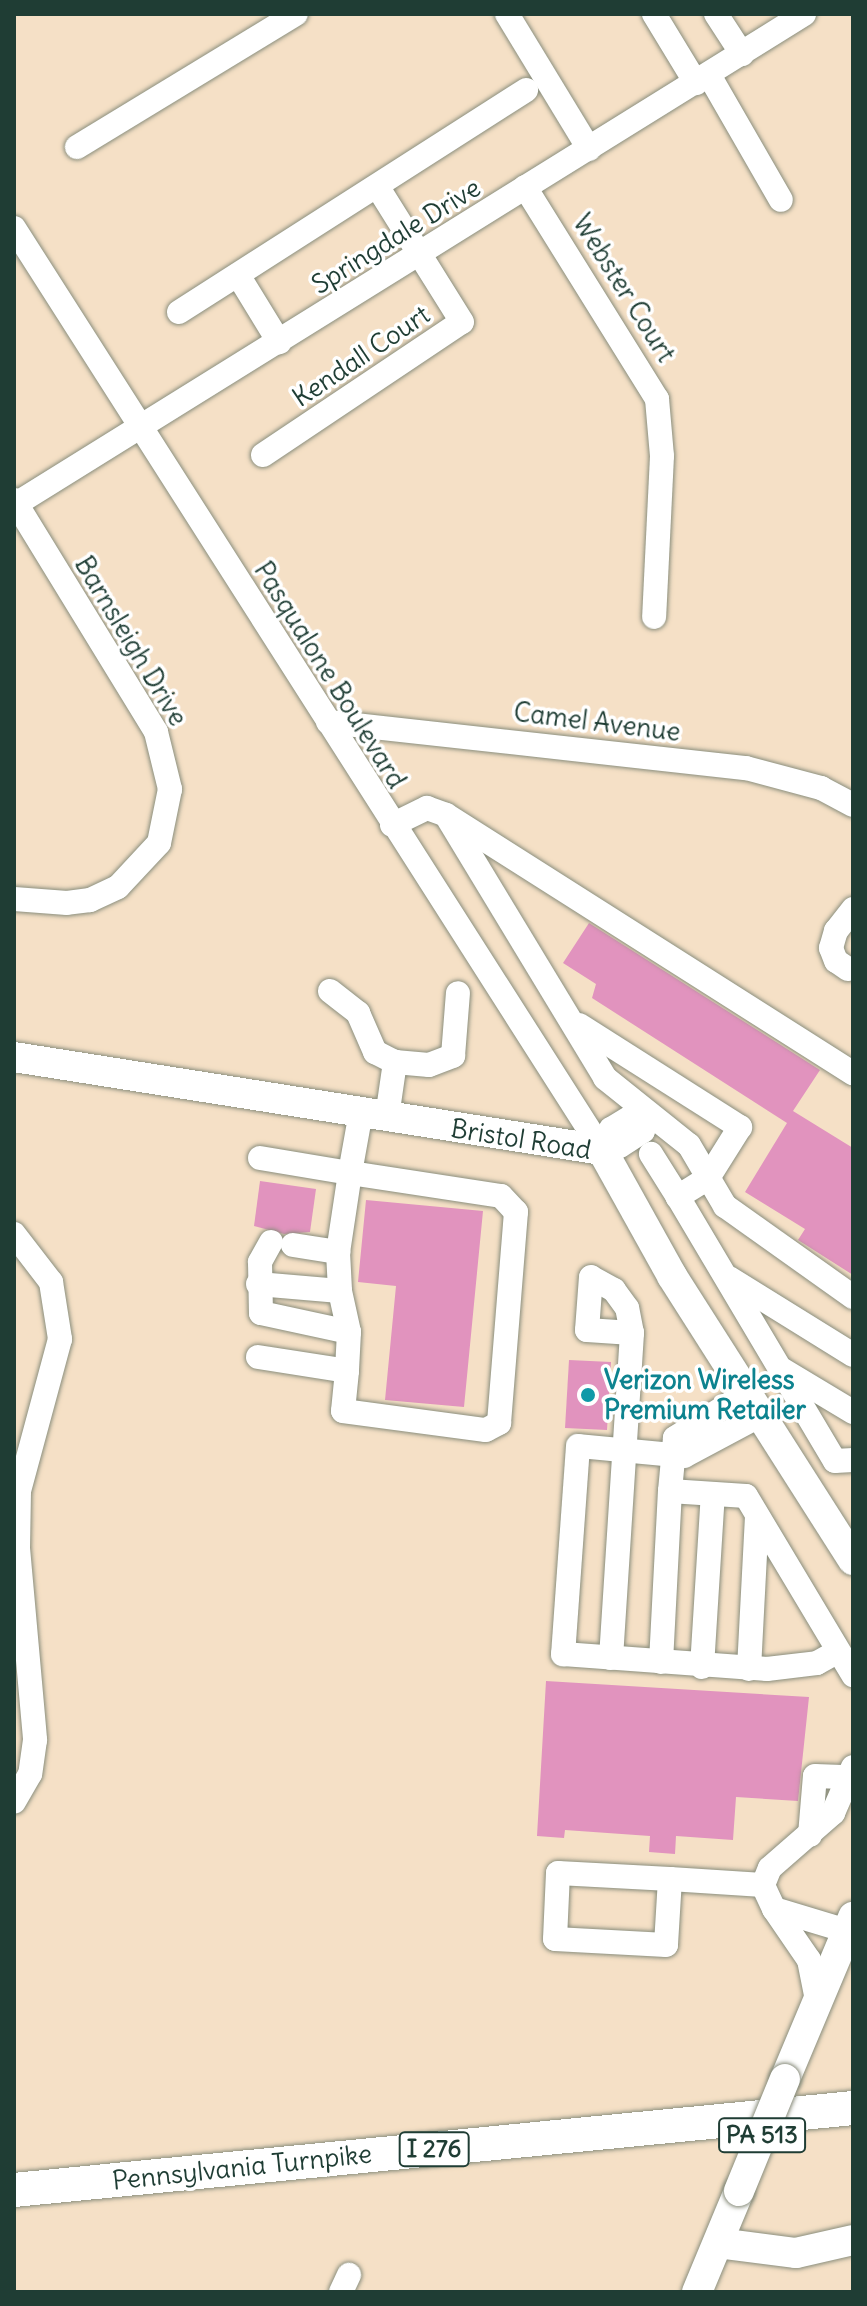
<!DOCTYPE html>
<style>
body{margin:0}
#map{position:relative;width:867px;height:2306px;overflow:hidden;background:#f5e0c6;font-family:Delius,sans-serif}
div>[style]{position:absolute}
[style*='--x']{left:calc(var(--x)*1px);top:calc(var(--y)*1px);width:calc(var(--w)*1px);rotate:calc(var(--a)*1deg)}
.building>*{inset:0;background:#e193be}
.roads{filter:drop-shadow(0 0 2px #8a8e7d) drop-shadow(0 0 2px #8a8e7d)}
.minor>*{height:24px;margin:-12px;padding:0 12px;transform-origin:12px;border-radius:12px;background:#fff}
.major>*{height:30px;margin:-15px;padding:0 15px;transform-origin:15px;border-radius:15px;background:#fff}
.highway>*{height:34px;margin:-17px;padding:0 17px;transform-origin:17px;border-radius:17px;background:#fff}
.bridges{filter:drop-shadow(0 0 2px #8a8e7d) drop-shadow(0 0 2px #8a8e7d)}
.major-bridge>*{height:30px;margin:-15px;padding:0 15px;transform-origin:15px;border-radius:15px;background:#fff}
.dots>*{width:22px;height:22px;translate:-50% -50%;box-sizing:border-box;border:4px solid #fff;border-radius:50%}
span{translate:-50% -50%;white-space:nowrap;text-align:center;line-height:1.15;-webkit-text-stroke:7px #fff;paint-order:stroke}
.shield-label span{padding:2px 6px;background:#fff;border:2px solid;border-radius:6px;-webkit-text-stroke-width:0}
.shield-label{font-size:24px;color:#1f3d34;font-weight:700}
.street-label{font-size:26px;color:#1f3d34}
.culture-label{font-size:26px;color:#0d838f;font-weight:700}
.left{translate:0 -50%;text-align:left}
.frame{position:absolute;inset:0;border:16px solid #1f3d34;pointer-events:none}
</style>
<div id="map">
<div class="building">
<i style="clip-path:polygon(589px 923px,820px 1070px,793px 1111px,853px 1148px,853px 1275px,798px 1240px,805px 1229px,745px 1192px,787px 1123px,592px 998px,596px 984px,563px 963px)"></i>
<i style="clip-path:polygon(260px 1181px,316px 1189px,310px 1232px,284px 1234px,254px 1226px)"></i>
<i style="clip-path:polygon(366px 1200px,483px 1211px,464px 1407px,385px 1400px,396px 1286px,358px 1282px)"></i>
<i style="clip-path:polygon(569px 1360px,611px 1362px,607px 1430px,565px 1428px)"></i>
<i style="clip-path:polygon(546px 1681px,809px 1697px,798px 1801px,736px 1797px,733px 1840px,676px 1836px,675px 1854px,649px 1852px,650px 1836px,565px 1830px,564px 1838px,537px 1836px)"></i>
</div>
<div class="roads">
<div class="minor">
<i style="--x:507;--y:14;--w:158;--a:58.7"></i>
<i style="--x:654;--y:14;--w:81;--a:58.7"></i>
<i style="--x:716;--y:14;--w:48;--a:57"></i>
<i style="--x:709;--y:75;--w:144;--a:60.1"></i>
<i style="--x:77;--y:147;--w:256;--a:-31.3"></i>
<i style="--x:525;--y:187;--w:250;--a:58.1"></i>
<i style="--x:657;--y:399;--w:57;--a:85"></i>
<i style="--x:662;--y:456;--w:161;--a:92.8"></i>
<i style="--x:14;--y:228;--w:1094;--a:57.47"></i>
<i style="--x:238;--y:275;--w:79;--a:58.5"></i>
<i style="--x:179;--y:312;--w:412;--a:-32.6"></i>
<i style="--x:263;--y:455;--w:239;--a:-33.8"></i>
<i style="--x:462;--y:322;--w:160;--a:-122"></i>
<i style="--x:14;--y:500;--w:272;--a:58.5"></i>
<i style="--x:156;--y:732;--w:59;--a:76.2"></i>
<i style="--x:170;--y:789;--w:55;--a:101.5"></i>
<i style="--x:159;--y:843;--w:60;--a:133"></i>
<i style="--x:118;--y:887;--w:31;--a:155"></i>
<i style="--x:90;--y:900;--w:23;--a:173"></i>
<i style="--x:67;--y:903;--w:53;--a:-175.7"></i>
<i style="--x:16;--y:504;--w:928;--a:-31.87"></i>
<i style="--x:328;--y:722;--w:421;--a:6.3"></i>
<i style="--x:746;--y:768;--w:78;--a:14.9"></i>
<i style="--x:821;--y:788;--w:36;--a:28"></i>
<i style="--x:446;--y:815;--w:482;--a:32.4"></i>
<i style="--x:392;--y:825;--w:39;--a:-26"></i>
<i style="--x:427;--y:808;--w:20;--a:20"></i>
<i style="--x:446;--y:815;--w:307;--a:58.8"></i>
<i style="--x:605;--y:1078;--w:107;--a:38.6"></i>
<i style="--x:689;--y:1145;--w:71;--a:59.5"></i>
<i style="--x:725;--y:1206;--w:157;--a:35.4"></i>
<i style="--x:848;--y:969;--w:14;--a:-146"></i>
<i style="--x:836;--y:961;--w:14;--a:-111"></i>
<i style="--x:831;--y:948;--w:18;--a:-74"></i>
<i style="--x:836;--y:931;--w:28;--a:-52"></i>
<i style="--x:330;--y:991;--w:36;--a:38"></i>
<i style="--x:358;--y:1013;--w:43;--a:66.4"></i>
<i style="--x:375;--y:1052;--w:22;--a:27"></i>
<i style="--x:395;--y:1062;--w:34;--a:5"></i>
<i style="--x:429;--y:1065;--w:26;--a:-21"></i>
<i style="--x:453;--y:1056;--w:63;--a:-85.5"></i>
<i style="--x:579;--y:1025;--w:191;--a:32.4"></i>
<i style="--x:740;--y:1127;--w:60;--a:122.1"></i>
<i style="--x:708;--y:1178;--w:36;--a:148"></i>
<i style="--x:678;--y:1197;--w:51;--a:-122.1"></i>
<i style="--x:387;--y:1117;--w:56;--a:-81.7"></i>
<i style="--x:602;--y:1150;--w:23;--a:-67"></i>
<i style="--x:611;--y:1129;--w:23;--a:-31"></i>
<i style="--x:631;--y:1117;--w:17;--a:-7"></i>
<i style="--x:602;--y:1150;--w:18;--a:-13"></i>
<i style="--x:620;--y:1146;--w:27;--a:-33"></i>
<i style="--x:643;--y:1131;--w:17;--a:-73"></i>
<i style="--x:260;--y:1158;--w:91;--a:9.5"></i>
<i style="--x:350;--y:1173;--w:62;--a:-79.8"></i>
<i style="--x:678;--y:1197;--w:307;--a:59.3"></i>
<i style="--x:835;--y:1461;--w:18;--a:-3"></i>
<i style="--x:14;--y:1234;--w:61;--a:52.4"></i>
<i style="--x:51;--y:1282;--w:58;--a:81"></i>
<i style="--x:60;--y:1339;--w:157;--a:105.1"></i>
<i style="--x:19;--y:1491;--w:57;--a:91"></i>
<i style="--x:18;--y:1548;--w:193;--a:84.9"></i>
<i style="--x:35;--y:1740;--w:34;--a:98"></i>
<i style="--x:30;--y:1774;--w:32;--a:120"></i>
<i style="--x:271;--y:1242;--w:23;--a:119"></i>
<i style="--x:260;--y:1262;--w:51;--a:88.9"></i>
<i style="--x:261;--y:1313;--w:90;--a:12.2"></i>
<i style="--x:293;--y:1245;--w:46;--a:8.8"></i>
<i style="--x:729;--y:1278;--w:146;--a:31.8"></i>
<i style="--x:258;--y:1284;--w:82;--a:4.9"></i>
<i style="--x:340;--y:1291;--w:42;--a:77.6"></i>
<i style="--x:349;--y:1332;--w:39;--a:93"></i>
<i style="--x:258;--y:1357;--w:90;--a:8.9"></i>
<i style="--x:347;--y:1371;--w:40;--a:95.7"></i>
<i style="--x:343;--y:1411;--w:144;--a:7.6"></i>
<i style="--x:486;--y:1430;--w:15;--a:-28"></i>
<i style="--x:499;--y:1423;--w:212;--a:-85.4"></i>
<i style="--x:516;--y:1212;--w:22;--a:-133"></i>
<i style="--x:501;--y:1196;--w:153;--a:-171.3"></i>
<i style="--x:350;--y:1173;--w:80;--a:98.6"></i>
<i style="--x:338;--y:1252;--w:39;--a:87"></i>
<i style="--x:783;--y:1370;--w:82;--a:31"></i>
<i style="--x:747;--y:1393;--w:85;--a:148"></i>
<i style="--x:675;--y:1438;--w:53;--a:95.4"></i>
<i style="--x:670;--y:1491;--w:76;--a:3.8"></i>
<i style="--x:746;--y:1496;--w:209;--a:59.1"></i>
<i style="--x:761;--y:1415;--w:87;--a:152"></i>
<i style="--x:684;--y:1456;--w:106;--a:-174.6"></i>
<i style="--x:578;--y:1446;--w:209;--a:94.1"></i>
<i style="--x:563;--y:1654;--w:205;--a:4.2"></i>
<i style="--x:767;--y:1669;--w:50;--a:-6.8"></i>
<i style="--x:817;--y:1663;--w:23;--a:-29"></i>
<i style="--x:611;--y:1658;--w:326;--a:-86.3"></i>
<i style="--x:632;--y:1333;--w:25;--a:-101"></i>
<i style="--x:627;--y:1308;--w:22;--a:-126"></i>
<i style="--x:614;--y:1290;--w:26;--a:-151"></i>
<i style="--x:591;--y:1277;--w:53;--a:94.3"></i>
<i style="--x:587;--y:1330;--w:45;--a:3.8"></i>
<i style="--x:661;--y:1662;--w:171;--a:-87"></i>
<i style="--x:702;--y:1667;--w:173;--a:-86.4"></i>
<i style="--x:749;--y:1669;--w:154;--a:-87"></i>
<i style="--x:810;--y:1835;--w:59;--a:-85.2"></i>
<i style="--x:815;--y:1776;--w:34;--a:2"></i>
<i style="--x:670;--y:1879;--w:66;--a:93.5"></i>
<i style="--x:666;--y:1945;--w:111;--a:-176.9"></i>
<i style="--x:555;--y:1939;--w:66;--a:-87.4"></i>
<i style="--x:558;--y:1873;--w:112;--a:3.1"></i>
<i style="--x:670;--y:1879;--w:93;--a:3.7"></i>
<i style="--x:774;--y:1909;--w:62;--a:55.5"></i>
<i style="--x:809;--y:1960;--w:46;--a:78.7"></i>
<i style="--x:847;--y:1931;--w:76;--a:-163.2"></i>
<i style="--x:774;--y:1909;--w:26;--a:-115"></i>
<i style="--x:763;--y:1885;--w:18;--a:-68"></i>
<i style="--x:770;--y:1868;--w:84;--a:-41.1"></i>
<i style="--x:833;--y:1813;--w:50;--a:-66.5"></i>
<i style="--x:341;--y:2292;--w:19;--a:-65"></i>
</div>
<div class="major">
<i style="--x:14;--y:1057;--w:595;--a:8.99"></i>
<i style="--x:602;--y:1150;--w:144;--a:60.9"></i>
<i style="--x:672;--y:1276;--w:337;--a:57.5"></i>
<i style="--x:785;--y:2079;--w:176;--a:-67.2"></i>
<i style="--x:718;--y:2243;--w:79;--a:7.3"></i>
<i style="--x:796;--y:2253;--w:58;--a:-12.8"></i>
<i style="--x:697;--y:2292;--w:109;--a:-67.4"></i>
</div>
<div class="highway">
<i style="--x:14;--y:2190;--w:843;--a:-5.58"></i>
</div>
</div>
<div class="bridges">
<div class="major-bridge">
<i style="--x:739;--y:2191;--w:121;--a:-67.7"></i>
</div>
</div>
<div class="dots">
<i style="left:588px;top:1395px;background:#0f9aa8"></i>
</div>
<div class="shield-label">
<span style="left:762px;top:2135px">PA 513</span>
<span style="left:434px;top:2149px">I 276</span>
</div>
<div class="street-label">
<span style="left:396px;top:236px;rotate:-32deg">Springdale Drive</span>
<span style="left:624px;top:288px;rotate:58deg">Webster Court</span>
<span style="left:361px;top:356px;rotate:-34deg">Kendall Court</span>
<span style="left:131px;top:641px;rotate:59deg">Barnsleigh Drive</span>
<span style="left:330px;top:675px;rotate:58deg">Pasqualone Boulevard</span>
<span style="left:597px;top:722px;rotate:7deg">Camel Avenue</span>
<span style="left:521px;top:1139px;rotate:9deg">Bristol Road</span>
<span style="left:242px;top:2167px;rotate:-6deg">Pennsylvania Turnpike</span>
</div>
<div class="culture-label">
<span class="left" style="left:604px;top:1395px">Verizon Wireless<br>Premium Retailer</span>
</div>
<div class="frame"></div>
</div>
